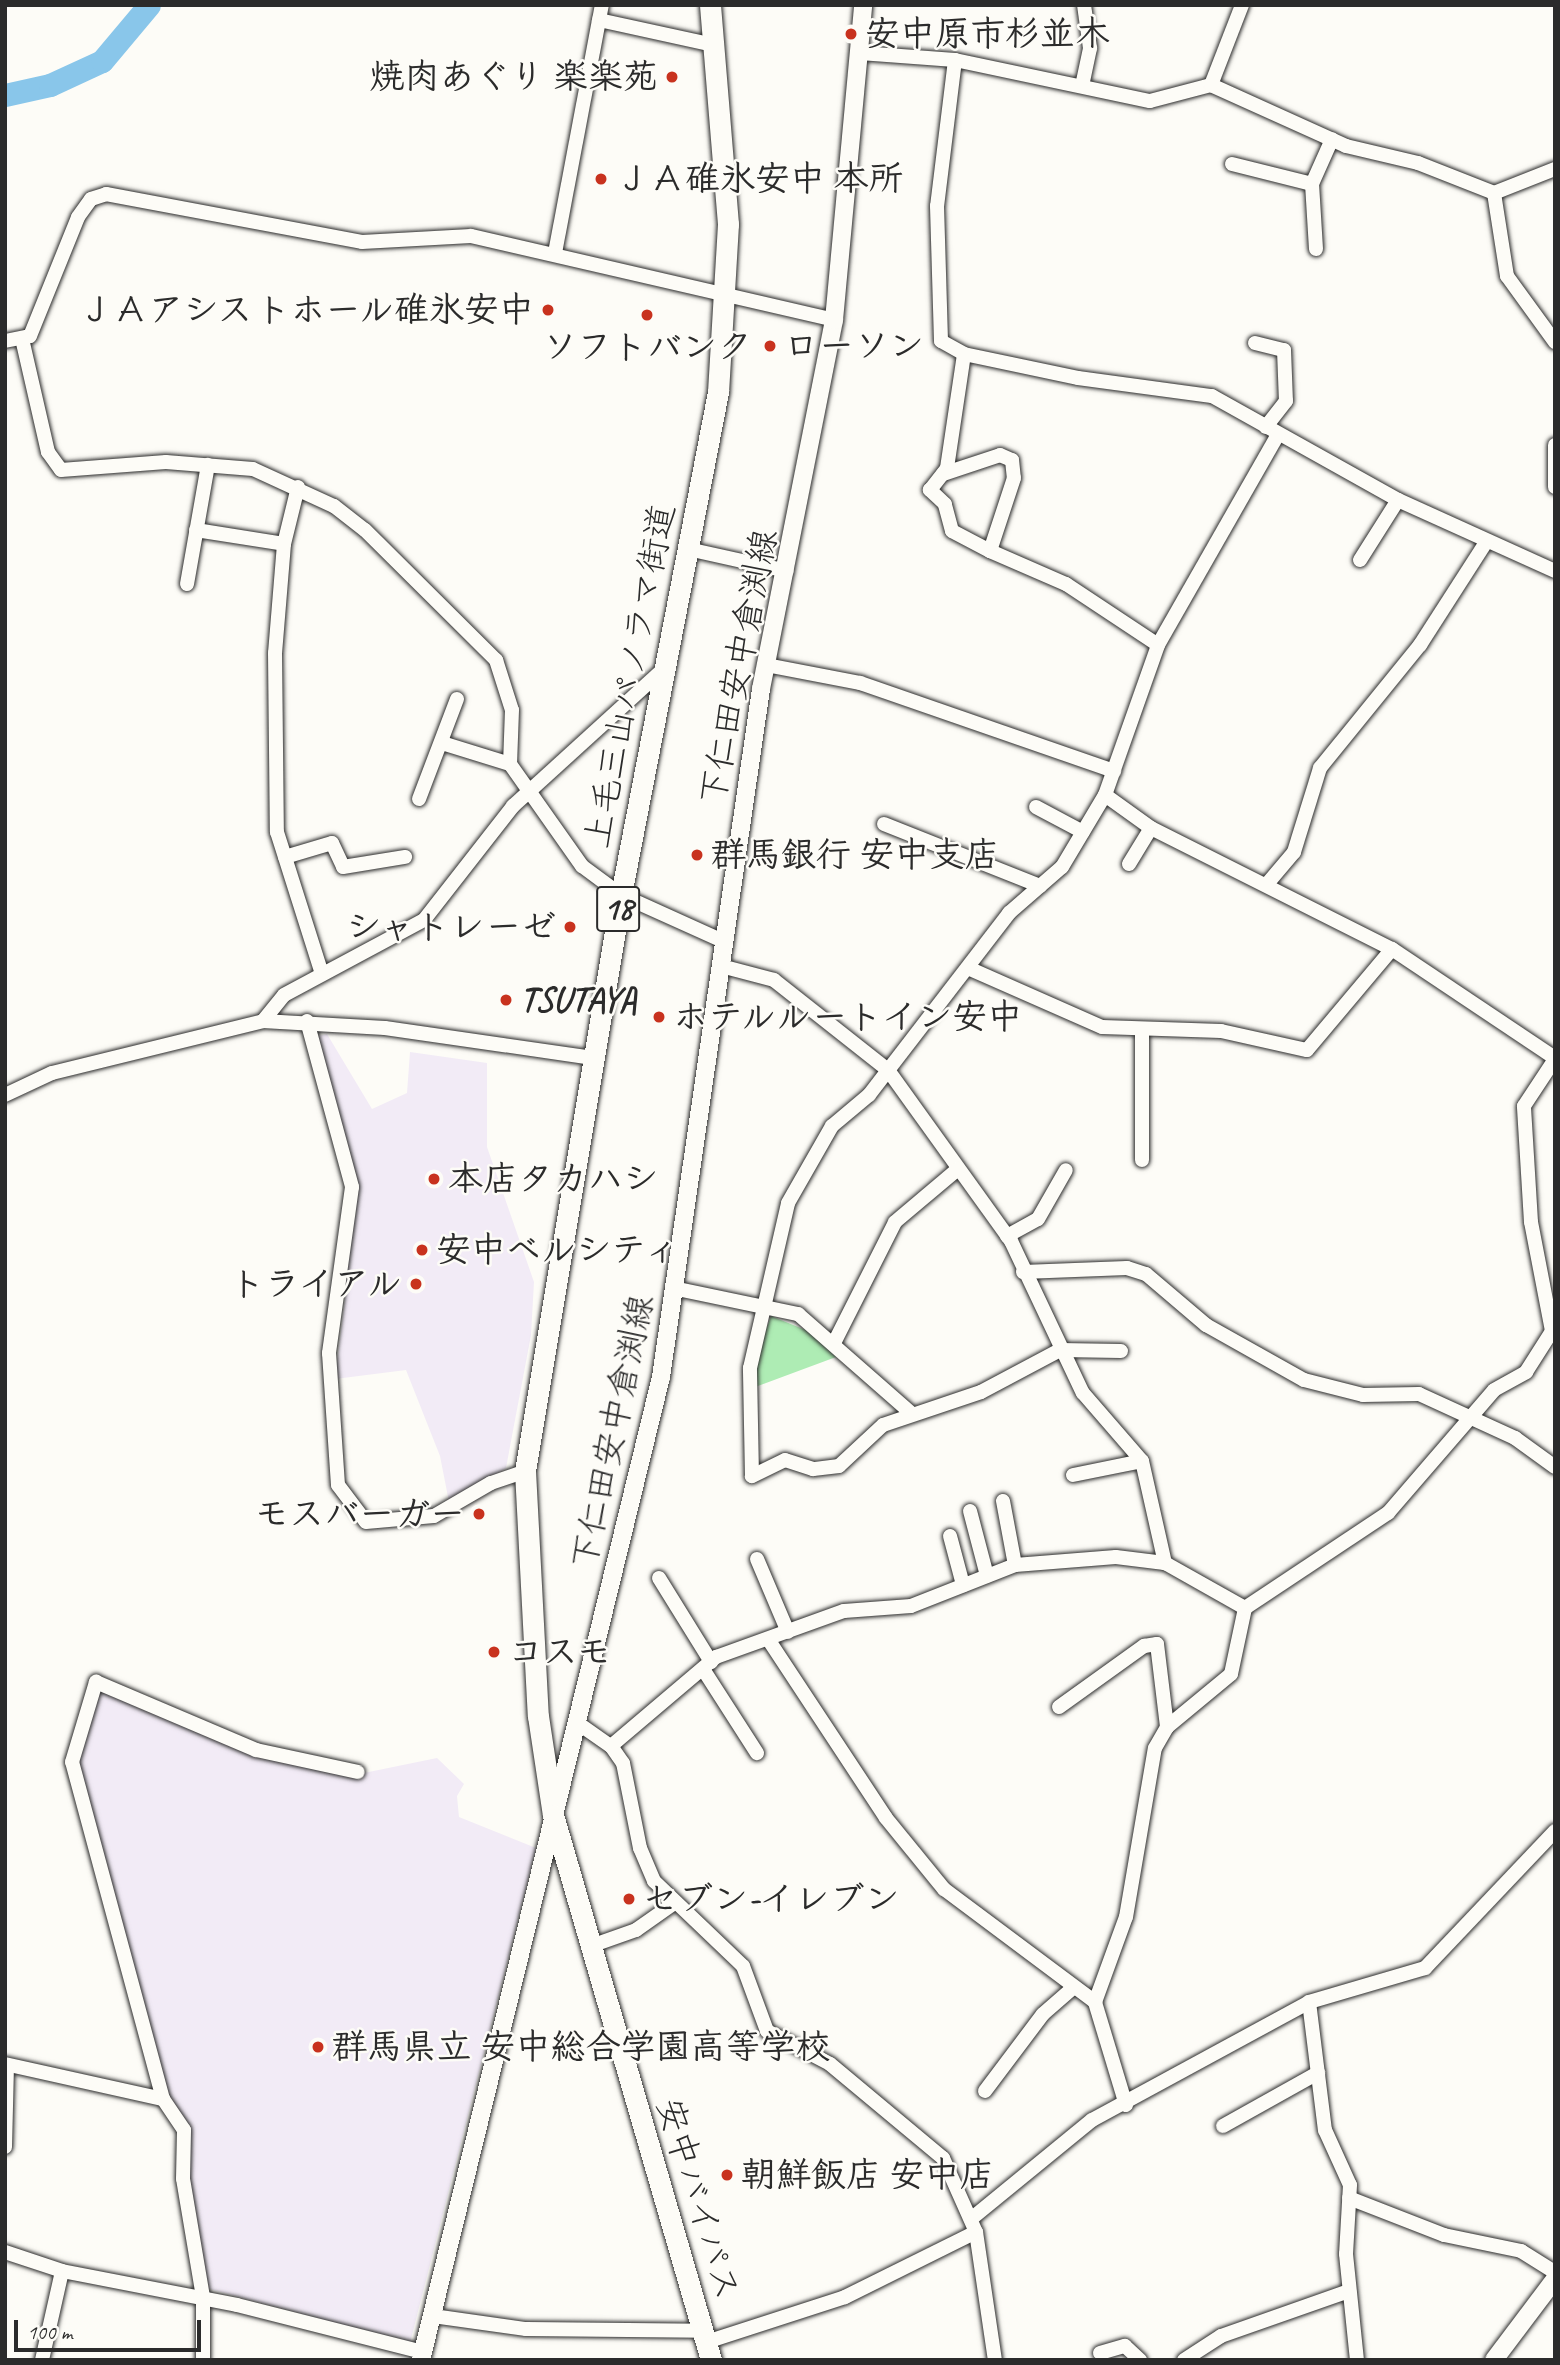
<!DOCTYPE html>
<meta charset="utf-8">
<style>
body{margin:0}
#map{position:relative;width:1560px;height:2365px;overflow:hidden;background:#fdfcf7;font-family:Caveat,"Klee One",sans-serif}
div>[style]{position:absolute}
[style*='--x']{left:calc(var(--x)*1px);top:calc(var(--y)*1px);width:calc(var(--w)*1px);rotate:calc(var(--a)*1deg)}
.built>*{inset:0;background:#f2ebf6}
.green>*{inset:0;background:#aeecb4}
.river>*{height:23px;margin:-11.5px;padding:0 11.5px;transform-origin:11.5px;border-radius:11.5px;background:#89c6ea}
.roads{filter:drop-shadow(0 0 2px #2b2b2b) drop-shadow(0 0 2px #2b2b2b)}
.minor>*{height:14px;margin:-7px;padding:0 7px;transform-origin:7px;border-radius:7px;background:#fdfcf7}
.major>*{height:18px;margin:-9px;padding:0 9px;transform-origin:9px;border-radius:9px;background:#fdfcf7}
.highway>*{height:21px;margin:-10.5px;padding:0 10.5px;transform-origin:10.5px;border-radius:10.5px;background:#fdfcf7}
.dots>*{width:19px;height:19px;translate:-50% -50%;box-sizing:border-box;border:4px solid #fdfcf7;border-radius:50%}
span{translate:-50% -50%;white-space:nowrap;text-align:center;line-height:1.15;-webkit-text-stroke:5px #fdfcf7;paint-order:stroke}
.shield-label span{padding:2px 5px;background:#fdfcf7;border:2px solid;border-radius:5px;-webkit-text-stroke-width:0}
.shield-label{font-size:33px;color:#2b2b2b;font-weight:700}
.poi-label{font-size:35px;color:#2b2b2b;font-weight:700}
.left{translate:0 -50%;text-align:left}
.right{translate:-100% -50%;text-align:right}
.street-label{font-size:35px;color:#2b2b2b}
.frame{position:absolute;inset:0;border:7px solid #2b2b2b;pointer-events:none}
.scale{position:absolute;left:14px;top:2320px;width:187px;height:32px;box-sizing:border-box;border:4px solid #2b2b2b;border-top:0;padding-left:9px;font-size:21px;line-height:24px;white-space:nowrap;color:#2b2b2b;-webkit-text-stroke:5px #fdfcf7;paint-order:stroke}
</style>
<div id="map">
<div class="built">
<i style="clip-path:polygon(327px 1034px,372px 1109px,407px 1093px,410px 1052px,487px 1063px,487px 1147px,534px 1282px,531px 1335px,506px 1468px,449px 1502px,440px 1456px,406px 1370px,335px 1379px,345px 1300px,342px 1260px,356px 1215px,355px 1184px,313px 1037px)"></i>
<i style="clip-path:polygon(103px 1688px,260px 1756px,359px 1774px,437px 1758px,464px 1784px,457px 1796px,459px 1817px,536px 1848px,410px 2343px,206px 2288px,188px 2179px,188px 2128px,167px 2095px,77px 1773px,77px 1752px,96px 1691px)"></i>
</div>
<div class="green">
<i style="clip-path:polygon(771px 1316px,808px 1331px,836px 1357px,755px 1387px,753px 1367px)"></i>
</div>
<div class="river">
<i style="--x:5;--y:95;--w:46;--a:-12.5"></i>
<i style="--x:50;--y:85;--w:57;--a:-24.8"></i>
<i style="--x:102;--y:61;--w:73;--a:-50"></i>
</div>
<div class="roads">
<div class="minor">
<i style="--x:599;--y:20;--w:118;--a:12.3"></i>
<i style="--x:860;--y:53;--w:95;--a:4.2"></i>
<i style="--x:955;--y:60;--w:199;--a:11.9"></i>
<i style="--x:1150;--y:101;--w:63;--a:-14.7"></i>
<i style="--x:1211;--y:85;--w:148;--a:24.3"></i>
<i style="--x:1346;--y:146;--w:74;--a:13.3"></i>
<i style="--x:1418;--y:163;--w:82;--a:21.5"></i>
<i style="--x:1494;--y:193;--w:66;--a:-21.5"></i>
<i style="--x:955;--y:60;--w:147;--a:97"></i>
<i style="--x:937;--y:206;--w:135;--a:88.3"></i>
<i style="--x:941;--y:341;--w:26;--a:29"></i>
<i style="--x:964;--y:354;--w:116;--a:11.9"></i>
<i style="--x:1078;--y:378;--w:135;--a:7.7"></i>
<i style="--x:1212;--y:396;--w:213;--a:29.2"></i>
<i style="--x:1398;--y:500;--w:172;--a:24.3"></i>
<i style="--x:1211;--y:85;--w:86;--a:-68.8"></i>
<i style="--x:1082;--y:86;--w:39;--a:-78"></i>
<i style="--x:1090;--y:48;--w:43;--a:-97.9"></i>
<i style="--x:1232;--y:164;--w:82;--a:14"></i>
<i style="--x:1494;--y:193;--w:84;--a:81.1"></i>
<i style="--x:1507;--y:276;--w:82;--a:54"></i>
<i style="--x:1316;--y:249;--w:65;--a:-93.5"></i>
<i style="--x:1312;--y:184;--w:49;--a:-66"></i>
<i style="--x:555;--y:253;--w:252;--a:-79.3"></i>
<i style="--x:5;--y:341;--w:25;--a:-11"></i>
<i style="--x:30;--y:336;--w:128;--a:-68"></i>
<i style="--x:78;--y:217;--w:22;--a:-54"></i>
<i style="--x:91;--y:199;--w:16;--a:-18"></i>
<i style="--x:106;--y:194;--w:260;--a:10.6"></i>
<i style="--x:362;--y:242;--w:109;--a:-3.2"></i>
<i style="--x:471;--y:236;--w:373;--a:13"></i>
<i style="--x:23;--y:343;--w:112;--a:77.1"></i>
<i style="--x:48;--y:452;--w:22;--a:54"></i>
<i style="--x:61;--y:470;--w:105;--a:-4.4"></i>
<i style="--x:166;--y:462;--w:87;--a:4.6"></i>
<i style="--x:253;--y:469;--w:89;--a:24.6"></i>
<i style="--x:334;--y:506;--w:39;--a:38"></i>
<i style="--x:365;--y:530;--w:185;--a:44.8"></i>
<i style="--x:496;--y:660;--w:52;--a:72.3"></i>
<i style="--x:512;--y:710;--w:54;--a:92.1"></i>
<i style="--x:510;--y:764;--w:125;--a:54.8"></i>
<i style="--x:582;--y:866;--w:49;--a:36.6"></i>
<i style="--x:621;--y:895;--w:114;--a:24.3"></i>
<i style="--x:1255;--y:343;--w:30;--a:14"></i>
<i style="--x:1284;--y:350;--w:51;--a:87.8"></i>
<i style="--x:1286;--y:401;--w:33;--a:128"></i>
<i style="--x:1555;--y:445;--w:42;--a:90"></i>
<i style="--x:943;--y:474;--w:60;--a:-18.4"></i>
<i style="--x:1000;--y:455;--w:13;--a:23"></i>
<i style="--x:1012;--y:460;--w:18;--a:84"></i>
<i style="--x:1014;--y:478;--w:77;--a:108.2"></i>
<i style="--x:990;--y:551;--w:43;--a:-152.2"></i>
<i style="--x:952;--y:531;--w:28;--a:-105"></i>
<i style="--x:945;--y:504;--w:21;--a:-137"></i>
<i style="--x:930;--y:490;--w:28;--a:-52"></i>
<i style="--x:947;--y:468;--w:115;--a:-81.5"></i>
<i style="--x:298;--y:487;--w:59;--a:103.8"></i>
<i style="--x:284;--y:544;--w:109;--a:94.7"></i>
<i style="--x:275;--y:653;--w:179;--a:89.4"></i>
<i style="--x:277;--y:832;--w:149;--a:72.4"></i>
<i style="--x:196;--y:530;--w:89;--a:9"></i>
<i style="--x:688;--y:549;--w:101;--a:12.5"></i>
<i style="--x:990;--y:551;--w:83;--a:23.5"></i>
<i style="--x:1066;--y:584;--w:110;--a:33.5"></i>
<i style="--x:1360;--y:560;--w:71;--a:-57.7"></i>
<i style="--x:187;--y:584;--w:121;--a:-80"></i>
<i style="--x:766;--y:665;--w:96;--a:10.8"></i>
<i style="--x:860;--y:683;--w:269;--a:19.1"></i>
<i style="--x:442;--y:743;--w:71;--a:17.2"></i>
<i style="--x:1105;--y:795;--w:57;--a:35.7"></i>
<i style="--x:1151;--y:828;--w:270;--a:26.7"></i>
<i style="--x:1392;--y:949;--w:196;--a:33.8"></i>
<i style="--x:419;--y:799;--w:107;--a:-69.2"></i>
<i style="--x:1036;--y:807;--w:53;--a:28"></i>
<i style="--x:884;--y:824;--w:168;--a:21.7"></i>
<i style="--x:285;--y:857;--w:49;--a:-16.6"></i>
<i style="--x:332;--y:843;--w:26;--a:65"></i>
<i style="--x:343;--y:867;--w:63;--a:-9.2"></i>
<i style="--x:1129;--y:864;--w:42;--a:-58.6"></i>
<i style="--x:1267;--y:884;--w:42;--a:-49.8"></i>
<i style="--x:1294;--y:852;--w:88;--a:-72.8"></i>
<i style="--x:1320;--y:768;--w:159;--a:-50.9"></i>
<i style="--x:1420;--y:645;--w:122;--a:-57.3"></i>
<i style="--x:721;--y:966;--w:55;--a:14.8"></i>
<i style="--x:774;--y:980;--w:145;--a:38.3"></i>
<i style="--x:888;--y:1070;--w:211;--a:54.3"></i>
<i style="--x:1011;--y:1241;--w:168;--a:64.7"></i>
<i style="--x:1083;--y:1393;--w:90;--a:49.1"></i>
<i style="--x:1142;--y:1461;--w:105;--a:77.3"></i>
<i style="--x:968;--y:968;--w:146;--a:23.8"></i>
<i style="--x:1102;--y:1027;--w:119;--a:1.9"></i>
<i style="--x:1221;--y:1031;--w:88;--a:12.5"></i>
<i style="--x:1307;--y:1050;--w:132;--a:-49.9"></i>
<i style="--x:263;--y:1021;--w:33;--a:-51"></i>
<i style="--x:284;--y:995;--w:159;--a:-28.2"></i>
<i style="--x:424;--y:920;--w:145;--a:-52"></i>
<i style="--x:513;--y:806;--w:210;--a:-42.3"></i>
<i style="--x:307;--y:1021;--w:172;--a:74.8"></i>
<i style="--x:352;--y:1187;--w:168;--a:97.9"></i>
<i style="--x:329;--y:1353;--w:132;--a:86.1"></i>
<i style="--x:338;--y:1485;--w:46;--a:52.9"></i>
<i style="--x:366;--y:1522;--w:68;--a:-5"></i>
<i style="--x:434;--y:1516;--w:66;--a:-30.1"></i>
<i style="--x:491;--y:1483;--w:36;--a:-19"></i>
<i style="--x:5;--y:1095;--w:52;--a:-25.1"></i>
<i style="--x:52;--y:1073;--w:217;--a:-13.8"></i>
<i style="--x:263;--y:1021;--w:122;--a:3.3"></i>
<i style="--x:385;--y:1028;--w:210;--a:8.2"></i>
<i style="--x:1142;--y:1160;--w:130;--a:-90"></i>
<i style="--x:1007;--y:1236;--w:35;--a:-29"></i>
<i style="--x:1038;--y:1219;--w:56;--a:-60.3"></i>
<i style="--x:1023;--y:1272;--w:104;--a:-2.2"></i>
<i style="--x:1127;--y:1268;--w:20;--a:18"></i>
<i style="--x:1146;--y:1274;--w:79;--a:40.4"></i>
<i style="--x:1206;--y:1325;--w:112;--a:29.3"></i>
<i style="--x:1304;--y:1380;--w:61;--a:14.3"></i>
<i style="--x:1363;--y:1395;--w:56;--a:-1"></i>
<i style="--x:1419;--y:1394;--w:106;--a:24.6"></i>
<i style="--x:1515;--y:1438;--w:49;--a:35.9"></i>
<i style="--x:678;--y:1289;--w:123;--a:11.8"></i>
<i style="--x:798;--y:1314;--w:149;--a:41.2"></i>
<i style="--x:835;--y:1341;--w:133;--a:-63.2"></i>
<i style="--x:895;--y:1222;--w:82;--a:-40.1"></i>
<i style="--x:1121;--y:1351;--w:61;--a:-179.1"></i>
<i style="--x:1060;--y:1350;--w:89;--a:152"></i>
<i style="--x:981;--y:1392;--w:103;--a:161.4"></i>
<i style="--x:883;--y:1425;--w:60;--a:137"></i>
<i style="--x:839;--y:1466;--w:26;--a:173"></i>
<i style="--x:813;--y:1469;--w:29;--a:-162"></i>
<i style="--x:785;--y:1460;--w:37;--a:154"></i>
<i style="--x:752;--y:1476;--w:108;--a:-91.1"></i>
<i style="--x:750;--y:1368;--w:169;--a:-77"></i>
<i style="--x:788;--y:1203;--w:89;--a:-60.3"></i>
<i style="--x:832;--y:1126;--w:48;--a:-40"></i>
<i style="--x:869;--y:1095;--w:230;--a:-52.4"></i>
<i style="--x:1009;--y:913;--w:70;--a:-41"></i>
<i style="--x:1062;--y:867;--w:84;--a:-59.2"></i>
<i style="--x:1105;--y:795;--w:159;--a:-70.5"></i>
<i style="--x:1158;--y:645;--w:241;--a:-60.3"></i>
<i style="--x:1073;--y:1475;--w:70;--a:-11.5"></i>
<i style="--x:1003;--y:1501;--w:65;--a:79.4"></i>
<i style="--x:970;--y:1511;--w:67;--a:75.3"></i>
<i style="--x:950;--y:1536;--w:51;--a:75.1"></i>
<i style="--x:757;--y:1559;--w:79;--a:67"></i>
<i style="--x:659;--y:1578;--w:99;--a:58.2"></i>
<i style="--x:768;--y:1639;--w:214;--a:56.6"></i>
<i style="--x:886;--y:1818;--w:92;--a:50.8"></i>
<i style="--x:944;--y:1889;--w:189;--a:36.8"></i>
<i style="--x:703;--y:1669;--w:100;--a:57.3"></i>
<i style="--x:1059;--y:1707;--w:105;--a:-35.7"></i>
<i style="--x:1144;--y:1646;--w:13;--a:-9"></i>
<i style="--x:1157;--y:1644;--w:84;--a:83.1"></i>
<i style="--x:579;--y:1724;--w:39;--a:35"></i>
<i style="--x:611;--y:1746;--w:21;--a:55"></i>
<i style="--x:623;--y:1763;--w:87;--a:78.7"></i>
<i style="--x:640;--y:1848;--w:36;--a:67"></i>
<i style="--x:654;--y:1881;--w:123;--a:43.7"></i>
<i style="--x:743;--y:1966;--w:69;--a:69.7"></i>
<i style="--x:767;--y:2031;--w:71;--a:27.6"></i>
<i style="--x:830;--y:2064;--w:147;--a:39.8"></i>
<i style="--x:943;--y:2158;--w:81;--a:66"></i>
<i style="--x:976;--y:2232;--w:129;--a:81.6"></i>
<i style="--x:611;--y:1746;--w:138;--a:-40.3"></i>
<i style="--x:716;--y:1657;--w:136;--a:-19.8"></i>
<i style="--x:844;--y:1611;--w:67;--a:-4.3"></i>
<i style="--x:911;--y:1606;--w:112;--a:-21.5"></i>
<i style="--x:1015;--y:1565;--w:101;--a:-4.5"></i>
<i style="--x:1116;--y:1557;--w:49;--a:7"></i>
<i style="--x:1165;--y:1563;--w:92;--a:29.4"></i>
<i style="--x:588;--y:1947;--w:51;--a:-19.5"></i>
<i style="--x:636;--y:1930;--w:45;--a:-35.1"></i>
<i style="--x:1309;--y:2002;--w:129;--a:82.9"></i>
<i style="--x:1325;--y:2130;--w:60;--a:65.6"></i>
<i style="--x:1350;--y:2185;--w:69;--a:93.3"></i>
<i style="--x:1346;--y:2254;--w:107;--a:84.1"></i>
<i style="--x:5;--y:2064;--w:162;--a:12.5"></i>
<i style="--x:985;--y:2091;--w:96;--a:-53"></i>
<i style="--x:1043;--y:2014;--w:38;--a:-41"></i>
<i style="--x:1126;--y:2105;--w:108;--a:-106.8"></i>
<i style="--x:1095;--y:2002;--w:90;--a:-70"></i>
<i style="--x:1126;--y:1917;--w:171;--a:-80.3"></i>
<i style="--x:1155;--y:1748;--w:24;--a:-60"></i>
<i style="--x:1167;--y:1727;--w:83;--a:-39.6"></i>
<i style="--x:1231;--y:1674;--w:67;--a:-78"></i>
<i style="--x:1245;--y:1608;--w:172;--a:-33.6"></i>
<i style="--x:1388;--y:1513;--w:162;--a:-49.2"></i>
<i style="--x:1494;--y:1390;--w:37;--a:-29"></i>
<i style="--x:1526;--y:1372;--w:49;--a:-57.6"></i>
<i style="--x:1552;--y:1331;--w:111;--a:-100.9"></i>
<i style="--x:1531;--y:1222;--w:116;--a:-93.5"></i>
<i style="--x:1524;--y:1106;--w:56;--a:-56.6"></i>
<i style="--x:1223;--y:2126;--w:109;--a:-29.2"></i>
<i style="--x:5;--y:2147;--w:82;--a:-88.6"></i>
<i style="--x:1349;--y:2198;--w:102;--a:21.3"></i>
<i style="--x:1444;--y:2235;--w:79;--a:11.7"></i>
<i style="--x:1521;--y:2251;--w:40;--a:32"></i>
<i style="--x:971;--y:2219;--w:156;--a:-39.3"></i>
<i style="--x:1092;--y:2120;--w:247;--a:-28.5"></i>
<i style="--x:1309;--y:2002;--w:121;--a:-16.3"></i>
<i style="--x:1425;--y:1968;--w:189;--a:-46.5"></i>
<i style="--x:5;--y:2252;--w:60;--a:18.4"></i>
<i style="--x:62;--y:2271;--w:178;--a:11"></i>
<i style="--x:237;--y:2305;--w:192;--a:14.2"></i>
<i style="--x:433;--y:2316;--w:94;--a:8"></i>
<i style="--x:526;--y:2329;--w:177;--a:0.6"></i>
<i style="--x:706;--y:2342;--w:146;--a:-17.9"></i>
<i style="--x:845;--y:2297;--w:146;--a:-26.4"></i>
<i style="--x:1100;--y:2353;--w:26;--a:-16"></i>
<i style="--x:1125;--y:2346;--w:21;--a:43"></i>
<i style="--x:42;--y:2360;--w:91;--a:-77.3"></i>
<i style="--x:203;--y:2360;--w:63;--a:-90"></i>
<i style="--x:203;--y:2297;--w:120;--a:-99.6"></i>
<i style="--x:183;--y:2179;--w:49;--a:-88.8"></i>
<i style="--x:184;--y:2130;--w:37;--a:-124"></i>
<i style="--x:163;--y:2099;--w:349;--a:-105.1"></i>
<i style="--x:72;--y:1762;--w:84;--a:-73.3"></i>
<i style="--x:96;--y:1682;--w:174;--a:23"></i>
<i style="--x:256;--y:1750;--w:104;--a:12.2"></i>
<i style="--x:1184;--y:2360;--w:44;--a:-33"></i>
<i style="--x:1221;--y:2336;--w:136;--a:-19.4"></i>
</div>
<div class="major">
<i style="--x:421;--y:2360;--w:1012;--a:-76.28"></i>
<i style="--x:661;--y:1377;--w:695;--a:-81.73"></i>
<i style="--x:761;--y:689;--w:376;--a:-78.8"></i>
<i style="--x:834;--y:320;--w:316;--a:-84.7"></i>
<i style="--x:1494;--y:2360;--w:101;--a:-53"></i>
</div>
<div class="highway">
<i style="--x:710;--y:5;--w:220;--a:85.3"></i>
<i style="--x:728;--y:224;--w:168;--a:93.4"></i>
<i style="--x:718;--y:392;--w:512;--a:100.92"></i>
<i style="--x:621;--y:895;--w:584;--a:99.46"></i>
<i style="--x:525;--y:1471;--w:245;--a:87"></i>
<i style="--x:538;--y:1716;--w:100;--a:81.4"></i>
<i style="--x:553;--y:1815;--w:567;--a:73.83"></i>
</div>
</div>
<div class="dots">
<i style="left:851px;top:34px;background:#c8321e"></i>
<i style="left:672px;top:77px;background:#c8321e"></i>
<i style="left:601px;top:179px;background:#c8321e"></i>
<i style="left:548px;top:310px;background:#c8321e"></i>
<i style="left:647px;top:315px;background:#c8321e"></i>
<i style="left:770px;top:346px;background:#c8321e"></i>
<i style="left:697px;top:855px;background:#c8321e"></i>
<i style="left:570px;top:927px;background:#c8321e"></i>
<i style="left:506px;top:1000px;background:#c8321e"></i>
<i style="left:659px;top:1017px;background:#c8321e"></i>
<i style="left:434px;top:1179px;background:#c8321e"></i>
<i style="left:422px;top:1250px;background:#c8321e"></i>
<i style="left:416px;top:1284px;background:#c8321e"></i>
<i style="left:479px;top:1514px;background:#c8321e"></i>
<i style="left:494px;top:1652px;background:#c8321e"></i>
<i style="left:629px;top:1899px;background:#c8321e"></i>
<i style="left:318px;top:2047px;background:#c8321e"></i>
<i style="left:727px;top:2175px;background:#c8321e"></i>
</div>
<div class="shield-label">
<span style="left:618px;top:909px">18</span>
</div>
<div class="poi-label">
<span class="left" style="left:865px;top:34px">安中原市杉並木</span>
<span class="right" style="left:658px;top:77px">焼肉あぐり 楽楽苑</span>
<span class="left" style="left:615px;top:179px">ＪＡ碓氷安中 本所</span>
<span class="right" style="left:534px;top:310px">ＪＡアシストホール碓氷安中</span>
<span class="left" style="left:784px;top:346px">ローソン</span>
<span style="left:647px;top:347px">ソフトバンク</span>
<span class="left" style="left:711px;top:855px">群馬銀行 安中支店</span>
<span class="right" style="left:556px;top:927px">シャトレーゼ</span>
<span class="left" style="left:520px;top:1000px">TSUTAYA</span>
<span class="left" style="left:673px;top:1017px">ホテルルートイン安中</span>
<span class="left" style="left:448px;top:1179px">本店タカハシ</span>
<span class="left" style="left:436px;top:1250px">安中ベルシティ</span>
<span class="right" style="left:402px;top:1284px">トライアル</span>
<span class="right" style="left:465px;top:1514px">モスバーガー</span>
<span class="left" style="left:508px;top:1652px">コスモ</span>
<span class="left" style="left:643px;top:1899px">セブン-イレブン</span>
<span class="left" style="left:332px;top:2047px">群馬県立 安中総合学園高等学校</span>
<span class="left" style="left:741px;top:2175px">朝鮮飯店 安中店</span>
</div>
<div class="street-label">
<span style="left:739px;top:667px;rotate:-79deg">下仁田安中倉渕線</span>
<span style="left:630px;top:676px;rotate:-79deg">上毛三山パノラマ街道</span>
<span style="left:613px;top:1432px;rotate:-78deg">下仁田安中倉渕線</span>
<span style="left:698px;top:2199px;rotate:73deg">安中バイパス</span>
</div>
<div class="frame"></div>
<div class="scale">100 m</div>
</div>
